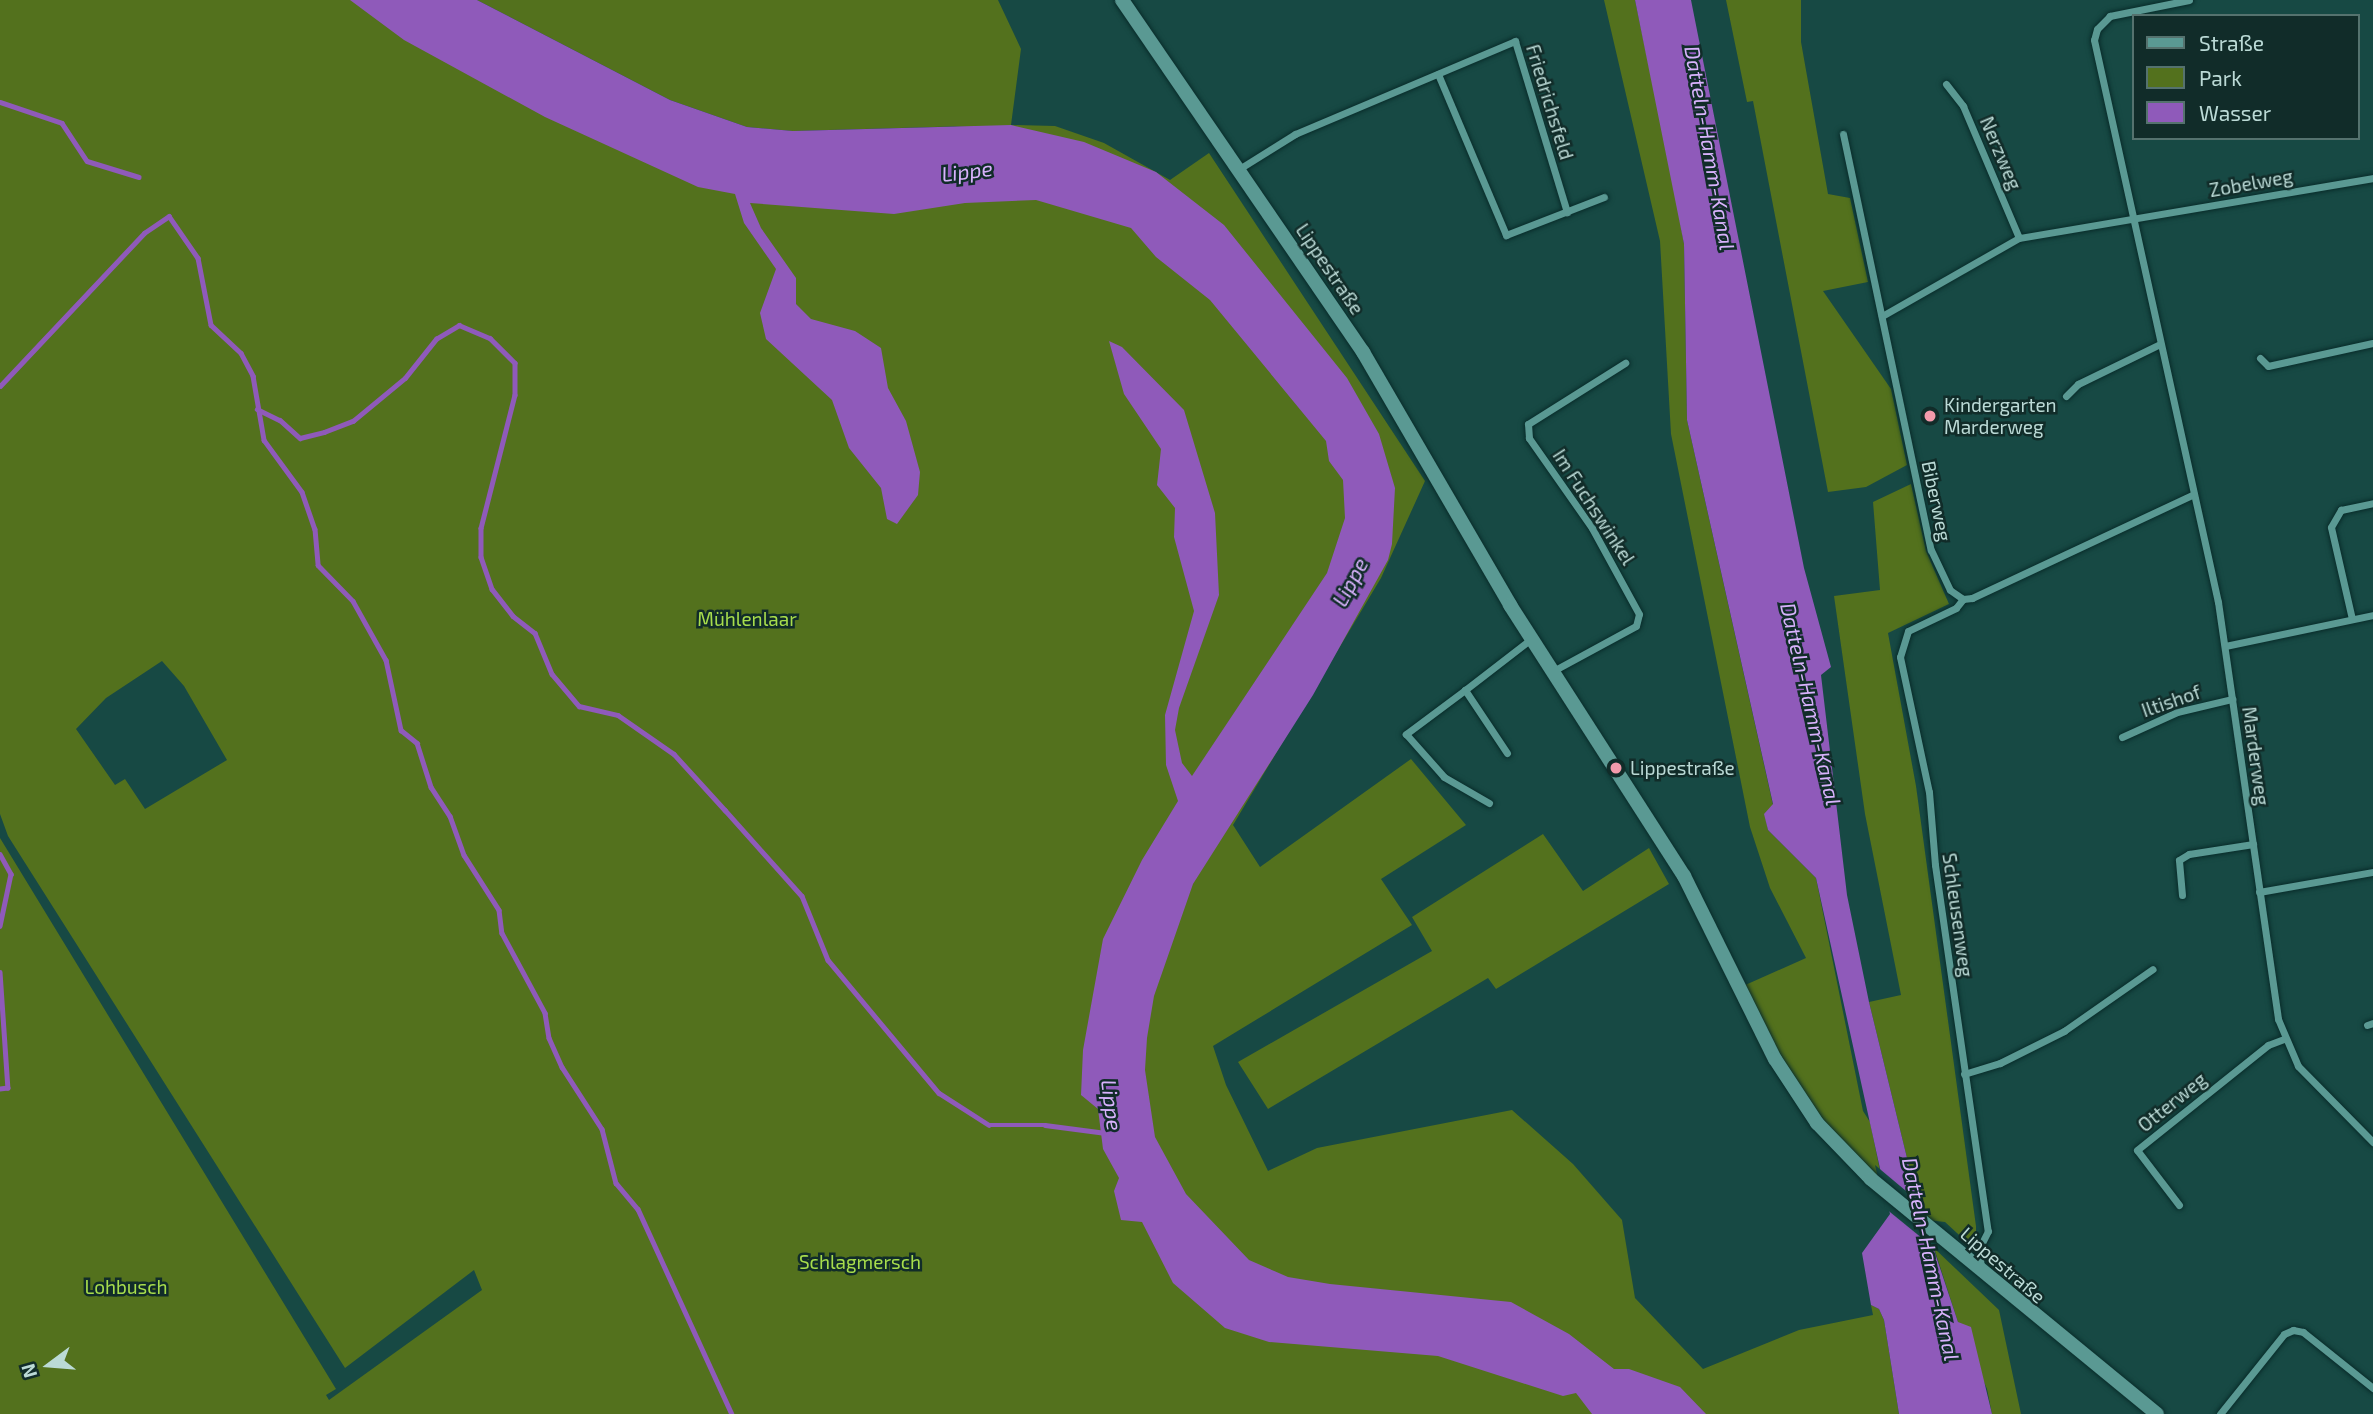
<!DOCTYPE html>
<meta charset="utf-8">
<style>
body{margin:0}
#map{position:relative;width:2373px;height:1414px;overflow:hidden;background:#174944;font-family:"Exo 2",sans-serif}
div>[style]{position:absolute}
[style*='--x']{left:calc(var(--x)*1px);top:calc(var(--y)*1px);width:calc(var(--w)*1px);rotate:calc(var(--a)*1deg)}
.green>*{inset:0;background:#53711d}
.water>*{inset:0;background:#8f5aba}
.pier>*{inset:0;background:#174944}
.stream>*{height:4.5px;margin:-2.25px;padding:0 2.25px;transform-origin:2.25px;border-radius:2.25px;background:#8f5aba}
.roads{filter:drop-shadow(0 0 2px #092c2a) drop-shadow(0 0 2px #092c2a)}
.street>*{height:7px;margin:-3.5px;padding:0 3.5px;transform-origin:3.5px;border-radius:3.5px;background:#5a9993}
.secondary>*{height:14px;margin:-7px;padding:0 7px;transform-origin:7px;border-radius:7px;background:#5a9993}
.dots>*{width:19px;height:19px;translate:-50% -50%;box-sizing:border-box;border:4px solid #112c29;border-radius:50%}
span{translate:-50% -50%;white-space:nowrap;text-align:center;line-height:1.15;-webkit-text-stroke:5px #112c29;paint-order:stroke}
.street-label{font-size:19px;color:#bbdad6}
.poi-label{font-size:19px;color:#bbdad6}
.left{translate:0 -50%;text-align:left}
.park-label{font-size:19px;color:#a7dd4c}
.water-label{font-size:21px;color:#d8b2fc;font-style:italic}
.legend{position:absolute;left:2132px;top:14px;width:228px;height:126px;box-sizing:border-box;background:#112c29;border:2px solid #55726e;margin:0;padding:9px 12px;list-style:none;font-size:21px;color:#bbdad6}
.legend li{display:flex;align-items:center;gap:14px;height:35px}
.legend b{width:35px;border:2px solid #55726e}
.north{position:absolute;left:14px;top:1330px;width:70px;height:70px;-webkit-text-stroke:5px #112c29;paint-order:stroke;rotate:254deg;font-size:19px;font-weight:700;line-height:28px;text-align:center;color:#bbdad6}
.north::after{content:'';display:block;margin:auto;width:24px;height:32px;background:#bbdad6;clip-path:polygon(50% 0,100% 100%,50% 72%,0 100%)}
</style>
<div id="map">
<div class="green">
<i style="clip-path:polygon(evenodd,0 0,467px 0,619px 87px,772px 139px,969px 126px,793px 131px,747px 127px,670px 100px,477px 0,998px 0,1021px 49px,1011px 125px,1055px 126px,1104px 143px,1170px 180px,1209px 153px,1425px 481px,1381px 578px,1233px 825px,1260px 867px,1411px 759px,1466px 825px,1381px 879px,1412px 925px,1213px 1046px,1226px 1085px,1268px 1171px,1317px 1148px,1512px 1110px,1573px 1164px,1622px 1220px,1635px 1298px,1703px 1369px,1799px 1330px,1873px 1315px,1871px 1305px,1879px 1309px,1884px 1320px,1899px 1414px,0 1414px,0 838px,336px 1389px,326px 1395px,329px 1400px,482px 1290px,474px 1270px,345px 1368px,8px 836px,0 814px,0 0,162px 661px,184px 686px,227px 760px,145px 809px,125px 779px,115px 785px,76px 729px,106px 698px,162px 661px)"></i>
<i style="clip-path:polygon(1604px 0,1635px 0,1673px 181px,1684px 244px,1687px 420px,1773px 805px,1765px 815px,1768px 830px,1816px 878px,1863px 1111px,1870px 1122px,1883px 1185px,1814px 1114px,1773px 1051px,1743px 986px,1806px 958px,1770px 888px,1750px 827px,1671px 434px,1660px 241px)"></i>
<i style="clip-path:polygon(1726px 0,1801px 0,1801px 42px,1828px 194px,1850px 198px,1868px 282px,1823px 291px,1891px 389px,1907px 465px,1866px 487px,1828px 492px,1753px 101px,1747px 102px)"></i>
<i style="clip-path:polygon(1911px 484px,1926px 551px,1949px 604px,1888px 633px,1916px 786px,1976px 1226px,1976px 1238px,1970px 1245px,1945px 1222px,1926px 1220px,1917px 1199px,1869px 1002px,1901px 995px,1865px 814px,1834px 596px,1880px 590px,1873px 502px)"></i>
<i style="clip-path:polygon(1543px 834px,1583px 891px,1649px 848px,1669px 884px,1496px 989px,1488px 978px,1268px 1109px,1238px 1062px,1432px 951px,1412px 917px)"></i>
<i style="clip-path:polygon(1934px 1248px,1999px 1310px,2021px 1414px,1992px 1414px,1987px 1389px,1958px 1322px)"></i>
</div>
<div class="water">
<i style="clip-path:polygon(350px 0,477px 0,670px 100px,747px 127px,793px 131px,1011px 125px,1084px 142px,1156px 172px,1224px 225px,1347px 378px,1379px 434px,1395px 488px,1392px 544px,1388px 560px,1313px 695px,1193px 884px,1154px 996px,1147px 1038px,1145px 1070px,1155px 1137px,1186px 1194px,1249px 1260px,1288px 1277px,1330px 1284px,1511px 1302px,1569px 1334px,1614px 1369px,1629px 1369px,1680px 1387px,1706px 1414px,1592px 1414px,1576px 1393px,1563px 1396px,1438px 1356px,1269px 1342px,1225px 1328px,1173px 1283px,1142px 1222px,1121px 1220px,1114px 1191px,1119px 1178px,1103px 1149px,1098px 1109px,1081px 1095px,1083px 1050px,1103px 939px,1142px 860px,1178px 801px,1166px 765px,1165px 715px,1194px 611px,1174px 537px,1175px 508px,1157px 485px,1161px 449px,1124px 394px,1109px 341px,1122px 347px,1184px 410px,1215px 513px,1219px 595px,1179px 708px,1175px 730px,1182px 763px,1192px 776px,1327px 573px,1345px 518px,1343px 480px,1329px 461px,1326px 441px,1210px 300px,1156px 257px,1131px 228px,1036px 200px,965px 203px,894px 214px,750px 203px,761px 228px,796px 278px,796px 304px,811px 319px,855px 331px,881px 348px,888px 388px,906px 421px,920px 472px,918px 495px,897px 524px,887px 519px,881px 488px,849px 448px,832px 400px,766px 339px,760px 313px,776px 269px,744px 223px,735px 194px,698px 187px,545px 117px,404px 40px)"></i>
<i style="clip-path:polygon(1635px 0,1691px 0,1804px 568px,1831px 667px,1821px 675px,1847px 895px,1869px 1002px,1917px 1199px,1958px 1322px,1971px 1327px,1992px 1414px,1899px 1414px,1884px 1320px,1879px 1309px,1871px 1305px,1862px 1253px,1890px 1214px,1816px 878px,1768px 830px,1764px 814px,1773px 804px,1687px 420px,1684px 244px)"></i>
</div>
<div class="pier">
<i style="clip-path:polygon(1875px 1165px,1924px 1206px,1939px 1252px,1885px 1208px)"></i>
</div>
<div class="stream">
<i style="--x:0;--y:102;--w:65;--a:18.7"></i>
<i style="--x:62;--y:123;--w:45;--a:56.7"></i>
<i style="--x:87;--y:161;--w:54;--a:17.1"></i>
<i style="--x:0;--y:386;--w:210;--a:-46.7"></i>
<i style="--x:144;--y:233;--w:30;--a:-34"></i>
<i style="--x:169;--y:216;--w:51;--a:55.4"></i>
<i style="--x:198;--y:258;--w:68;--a:79"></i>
<i style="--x:211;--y:325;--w:41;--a:43"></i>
<i style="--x:241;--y:353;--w:26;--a:62"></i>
<i style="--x:253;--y:376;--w:65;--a:80.2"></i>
<i style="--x:264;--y:440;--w:64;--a:53.8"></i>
<i style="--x:302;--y:492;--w:39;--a:71"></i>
<i style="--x:315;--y:529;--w:36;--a:85"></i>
<i style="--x:318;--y:565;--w:50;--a:45.8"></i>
<i style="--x:353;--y:601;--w:68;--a:60.8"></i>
<i style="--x:386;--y:660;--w:72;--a:77.9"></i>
<i style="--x:401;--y:730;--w:21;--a:39"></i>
<i style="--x:417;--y:743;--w:46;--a:72.3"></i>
<i style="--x:431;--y:787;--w:35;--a:57"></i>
<i style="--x:450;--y:816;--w:41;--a:70.3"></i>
<i style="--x:464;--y:855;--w:65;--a:57.5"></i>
<i style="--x:499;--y:910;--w:23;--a:83"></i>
<i style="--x:502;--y:933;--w:91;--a:61.7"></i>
<i style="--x:545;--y:1013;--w:25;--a:81"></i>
<i style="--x:549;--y:1038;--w:32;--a:66"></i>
<i style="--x:562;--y:1067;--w:74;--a:57.2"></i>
<i style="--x:602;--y:1129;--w:56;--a:75.5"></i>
<i style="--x:616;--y:1183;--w:34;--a:50"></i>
<i style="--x:638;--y:1209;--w:226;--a:65.4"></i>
<i style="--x:257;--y:409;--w:25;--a:26"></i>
<i style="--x:280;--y:420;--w:27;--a:42"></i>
<i style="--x:300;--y:438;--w:25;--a:-14"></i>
<i style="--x:324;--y:432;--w:31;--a:-21"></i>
<i style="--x:353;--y:421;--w:67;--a:-39.6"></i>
<i style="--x:405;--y:378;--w:50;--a:-51.5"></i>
<i style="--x:436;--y:339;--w:27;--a:-31"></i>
<i style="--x:459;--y:325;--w:34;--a:23"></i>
<i style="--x:490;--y:338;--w:35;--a:45"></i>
<i style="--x:515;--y:363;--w:32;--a:90"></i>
<i style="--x:515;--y:395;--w:137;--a:104.3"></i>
<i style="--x:481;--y:528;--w:29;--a:90"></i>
<i style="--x:481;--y:557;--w:34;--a:71"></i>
<i style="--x:492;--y:589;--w:34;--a:52"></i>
<i style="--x:513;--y:616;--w:28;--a:38"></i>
<i style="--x:535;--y:633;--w:44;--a:67.5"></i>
<i style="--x:552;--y:674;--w:42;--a:49.8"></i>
<i style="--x:579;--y:706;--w:40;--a:13"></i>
<i style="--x:618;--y:715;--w:68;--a:34.9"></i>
<i style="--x:674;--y:754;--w:76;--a:47.7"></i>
<i style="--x:725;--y:810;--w:115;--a:48.2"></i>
<i style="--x:802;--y:896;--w:69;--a:67.9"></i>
<i style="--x:828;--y:960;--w:173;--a:50.2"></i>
<i style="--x:939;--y:1093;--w:59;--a:32.6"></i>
<i style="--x:989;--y:1125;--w:56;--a:0"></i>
<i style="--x:1045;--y:1125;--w:63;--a:7.4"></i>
<i style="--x:0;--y:854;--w:23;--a:61"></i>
<i style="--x:11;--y:874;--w:53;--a:101.9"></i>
<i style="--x:0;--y:972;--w:116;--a:86.1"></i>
<i style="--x:8;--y:1088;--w:8;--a:173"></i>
</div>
<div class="roads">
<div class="street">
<i style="--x:2189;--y:0;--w:81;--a:168.6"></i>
<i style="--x:2110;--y:16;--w:18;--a:135"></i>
<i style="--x:2097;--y:29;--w:11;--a:105"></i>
<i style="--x:2094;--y:40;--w:576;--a:77.56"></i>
<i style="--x:2218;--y:602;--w:421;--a:81.8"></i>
<i style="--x:2278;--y:1019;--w:51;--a:66.9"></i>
<i style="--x:2298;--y:1066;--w:107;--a:45.4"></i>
<i style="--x:1438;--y:74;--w:175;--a:67.1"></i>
<i style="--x:1506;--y:235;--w:105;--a:-21.2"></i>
<i style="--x:1946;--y:84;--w:28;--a:52"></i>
<i style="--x:1963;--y:106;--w:143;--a:67"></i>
<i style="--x:1843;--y:134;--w:425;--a:78.1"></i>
<i style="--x:1931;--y:550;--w:44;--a:64.6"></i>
<i style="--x:1950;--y:590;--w:16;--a:35"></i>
<i style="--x:1963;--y:599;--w:9;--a:-6"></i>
<i style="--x:1972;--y:598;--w:245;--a:-25.1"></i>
<i style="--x:1239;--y:169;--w:66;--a:-32"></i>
<i style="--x:1295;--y:134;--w:239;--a:-22.9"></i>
<i style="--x:1515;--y:41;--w:179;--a:73.1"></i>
<i style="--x:1882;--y:316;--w:158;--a:-29.7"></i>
<i style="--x:2019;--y:238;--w:359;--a:-9.6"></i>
<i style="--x:2260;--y:358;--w:11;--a:45"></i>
<i style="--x:2268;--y:366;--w:107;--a:-12.4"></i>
<i style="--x:2066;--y:396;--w:17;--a:-45"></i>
<i style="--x:2078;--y:384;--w:91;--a:-26"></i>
<i style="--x:1963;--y:599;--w:11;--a:128"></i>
<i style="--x:1956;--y:608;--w:53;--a:154.4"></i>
<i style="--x:1908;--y:631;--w:27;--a:107"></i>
<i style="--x:1900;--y:657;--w:138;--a:77.9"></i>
<i style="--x:1929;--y:792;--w:73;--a:85.3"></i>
<i style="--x:1935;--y:865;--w:370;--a:81.8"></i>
<i style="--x:1988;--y:1231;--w:20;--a:117"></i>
<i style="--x:1979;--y:1249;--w:20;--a:84"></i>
<i style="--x:2352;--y:619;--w:94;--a:-102.9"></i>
<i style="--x:2331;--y:527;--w:20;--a:-60"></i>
<i style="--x:2341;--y:510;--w:33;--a:-12"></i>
<i style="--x:2225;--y:646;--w:151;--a:-11.8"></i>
<i style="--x:1553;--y:671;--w:94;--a:-28.5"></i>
<i style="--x:1636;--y:626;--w:12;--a:-76"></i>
<i style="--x:1639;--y:614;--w:98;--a:-118.7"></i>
<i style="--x:1592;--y:528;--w:110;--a:-125"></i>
<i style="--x:1529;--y:438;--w:14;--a:-94"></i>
<i style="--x:1528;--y:424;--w:115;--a:-32.2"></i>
<i style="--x:1465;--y:690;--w:74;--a:143.3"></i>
<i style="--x:1406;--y:734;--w:57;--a:48.5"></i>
<i style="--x:1444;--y:777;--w:52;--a:30"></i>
<i style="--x:2122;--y:737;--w:60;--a:-24.4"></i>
<i style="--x:2177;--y:712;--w:57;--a:-13.3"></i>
<i style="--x:1507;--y:753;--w:76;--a:-123.7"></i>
<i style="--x:1465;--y:690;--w:83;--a:-37.7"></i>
<i style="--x:2259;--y:892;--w:116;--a:-10"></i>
<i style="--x:2182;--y:895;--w:35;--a:-95"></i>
<i style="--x:2179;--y:860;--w:12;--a:-31"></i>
<i style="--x:2189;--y:854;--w:65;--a:-8.9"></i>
<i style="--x:2367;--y:1025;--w:6;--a:-18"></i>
<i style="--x:1964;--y:1074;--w:38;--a:-17"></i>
<i style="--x:2000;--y:1063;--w:72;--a:-26.6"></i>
<i style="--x:2064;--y:1031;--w:108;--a:-34.9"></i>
<i style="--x:2179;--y:1205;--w:69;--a:-127.4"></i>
<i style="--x:2137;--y:1150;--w:168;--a:-38.7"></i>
<i style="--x:2268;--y:1045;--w:17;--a:-21"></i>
<i style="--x:2220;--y:1414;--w:102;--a:-51.3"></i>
<i style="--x:2284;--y:1334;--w:10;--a:-24"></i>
<i style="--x:2293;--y:1330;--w:10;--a:11"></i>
<i style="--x:2303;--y:1332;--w:90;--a:38.7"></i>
</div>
<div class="secondary">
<i style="--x:1122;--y:0;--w:427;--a:55.6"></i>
<i style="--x:1363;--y:352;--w:293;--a:59.8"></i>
<i style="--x:1510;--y:605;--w:322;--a:57.3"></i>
<i style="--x:1684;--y:876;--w:204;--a:63.6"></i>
<i style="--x:1775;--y:1059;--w:77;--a:56.7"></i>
<i style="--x:1817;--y:1123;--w:78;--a:46"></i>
<i style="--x:1871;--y:1179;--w:370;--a:39.4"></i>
</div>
</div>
<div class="dots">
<i style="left:1930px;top:416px;background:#f39aab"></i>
<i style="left:1616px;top:768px;background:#f39aab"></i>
</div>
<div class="street-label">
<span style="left:1550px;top:102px;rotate:73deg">Friedrichsfeld</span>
<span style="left:2001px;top:153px;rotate:67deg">Nerzweg</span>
<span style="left:2251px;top:183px;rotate:-10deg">Zobelweg</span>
<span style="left:1330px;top:269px;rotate:56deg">Lippestraße</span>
<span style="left:1937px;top:501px;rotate:78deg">Biberweg</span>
<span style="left:1594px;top:507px;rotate:57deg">Im Fuchswinkel</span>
<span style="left:2171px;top:701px;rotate:-19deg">Iltishof</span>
<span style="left:2256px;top:756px;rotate:82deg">Marderweg</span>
<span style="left:1958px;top:915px;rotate:82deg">Schleusenweg</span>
<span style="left:2172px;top:1102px;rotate:-39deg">Otterweg</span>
<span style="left:2003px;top:1265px;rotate:41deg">Lippestraße</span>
</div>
<div class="poi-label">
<span class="left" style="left:1944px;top:416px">Kindergarten<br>Marderweg</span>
<span class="left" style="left:1630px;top:768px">Lippestraße</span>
</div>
<div class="park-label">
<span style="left:747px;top:619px">Mühlenlaar</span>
<span style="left:860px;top:1262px">Schlagmersch</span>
<span style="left:126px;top:1287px">Lohbusch</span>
</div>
<div class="water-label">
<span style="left:1710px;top:148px;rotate:80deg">Datteln-Hamm-Kanal</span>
<span style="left:967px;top:171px;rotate:-7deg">Lippe</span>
<span style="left:1350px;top:582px;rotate:-62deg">Lippe</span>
<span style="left:1811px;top:704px;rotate:77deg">Datteln-Hamm-Kanal</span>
<span style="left:1112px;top:1105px;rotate:83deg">Lippe</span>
<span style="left:1931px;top:1259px;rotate:78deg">Datteln-Hamm-Kanal</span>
</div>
<ul class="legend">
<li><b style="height:9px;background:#5a9993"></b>Straße</li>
<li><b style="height:19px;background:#53711d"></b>Park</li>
<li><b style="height:19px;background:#8f5aba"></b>Wasser</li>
</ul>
<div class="north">N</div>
</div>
